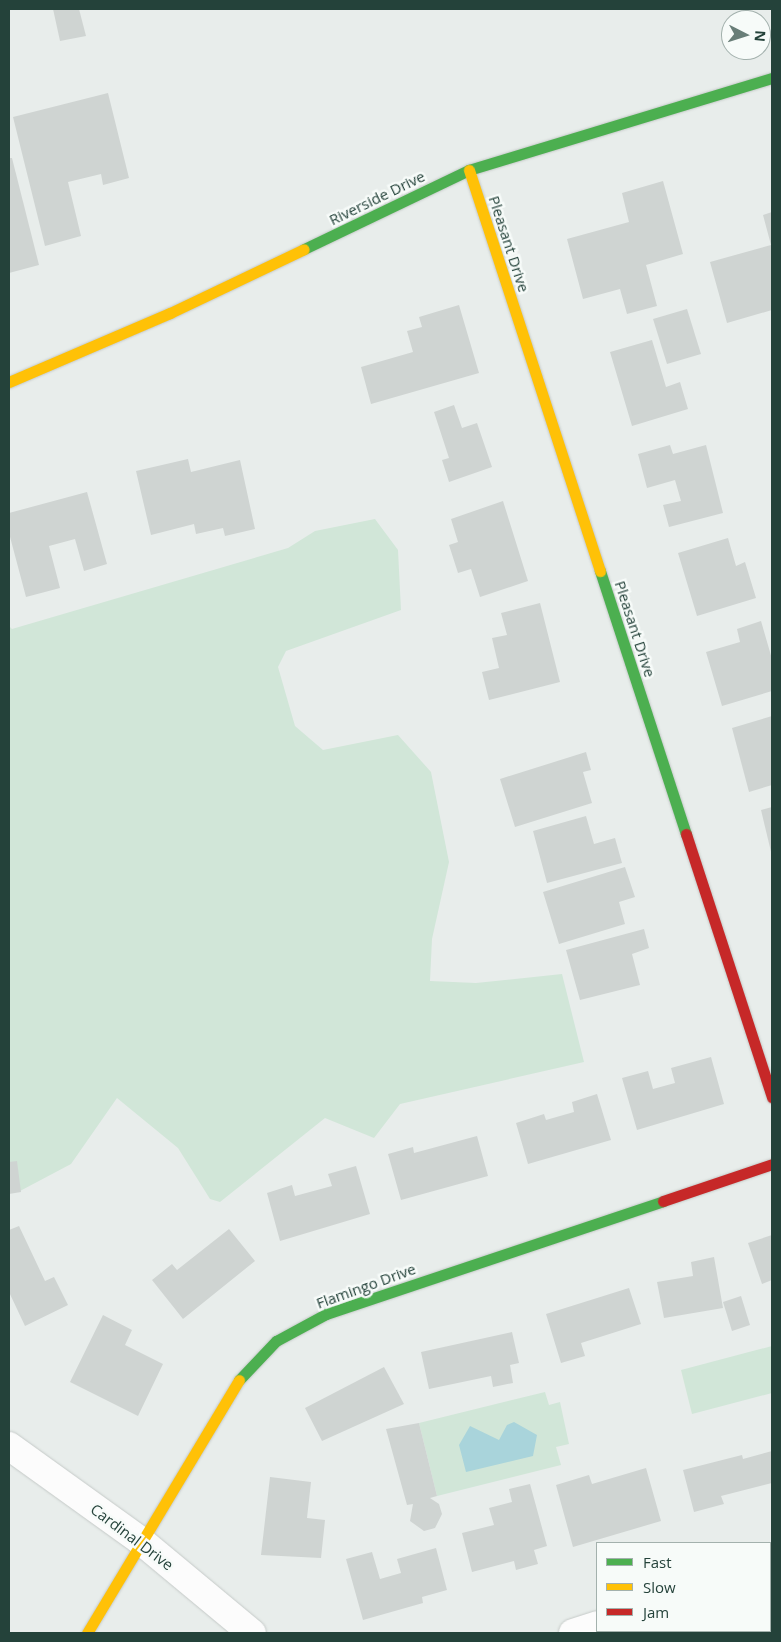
<!DOCTYPE html>
<style>
body{margin:0}
#map{position:relative;width:781px;height:1642px;overflow:hidden;background:#e8edeb;font-family:"Open Sans",sans-serif}
div>[style]{position:absolute}
[style*='--x']{left:calc(var(--x)*1px);top:calc(var(--y)*1px);width:calc(var(--w)*1px);rotate:calc(var(--a)*1deg)}
.green>*{inset:0;background:#d1e6d8}
.water>*{inset:0;background:#a9d4db}
.building>*{inset:0;background:#cfd4d2}
.roads{filter:drop-shadow(0 0 1px #c5cac8) drop-shadow(0 0 1px #c5cac8)}
.street>*{height:28px;margin:-14px;padding:0 14px;transform-origin:14px;border-radius:14px;background:#fcfcfc}
.fast>*{height:11px;margin:-5.5px;padding:0 5.5px;transform-origin:5.5px;border-radius:5.5px;background:#4caf50}
.slow>*{height:11px;margin:-5.5px;padding:0 5.5px;transform-origin:5.5px;border-radius:5.5px;background:#ffc107}
.jam>*{height:11px;margin:-5.5px;padding:0 5.5px;transform-origin:5.5px;border-radius:5.5px;background:#c62828}
span{translate:-50% -50%;white-space:nowrap;text-align:center;line-height:1.15;-webkit-text-stroke:5px #f7fbf9;paint-order:stroke}
.street-label{font-size:15px;color:#24423a}
.frame{position:absolute;inset:0;border:10px solid #24423a;pointer-events:none}
.legend{position:absolute;left:596px;top:1542px;width:175px;height:90px;box-sizing:border-box;background:#f7fbf9;border:1px solid #a3b1ad;margin:0;padding:6px 9px;list-style:none;font-size:15px;color:#24423a}
.legend li{display:flex;align-items:center;gap:10px;height:25px}
.legend b{width:25px;border:1px solid #a3b1ad}
.north{position:absolute;left:721px;top:10px;width:50px;height:50px;box-sizing:border-box;background:#f7fbf9;border:1px solid #a3b1ad;border-radius:50%;rotate:95deg;font-size:14px;font-weight:700;line-height:20px;text-align:center;color:#24423a}
.north::after{content:'';display:block;margin:auto;width:18px;height:22px;background:#697e78;clip-path:polygon(50% 0,100% 100%,50% 72%,0 100%)}
</style>
<div id="map">
<div class="green">
<i style="clip-path:polygon(375px 519px,398px 550px,401px 610px,286px 651px,278px 667px,295px 726px,323px 750px,398px 735px,431px 772px,449px 862px,432px 939px,430px 981px,476px 983px,562px 974px,584px 1062px,400px 1104px,374px 1138px,325px 1118px,220px 1202px,210px 1199px,178px 1148px,117px 1098px,71px 1164px,20px 1191px,9px 1159px,9px 626px,12px 629px,288px 548px,315px 531px)"></i>
<i style="clip-path:polygon(772px 1346px,772px 1393px,692px 1414px,681px 1370px)"></i>
<i style="clip-path:polygon(545px 1392px,549px 1405px,560px 1402px,569px 1444px,556px 1447px,561px 1465px,437px 1496px,419px 1423px)"></i>
</div>
<div class="water">
<i style="clip-path:polygon(514px 1422px,537px 1435px,533px 1456px,466px 1472px,459px 1445px,470px 1426px,499px 1440px,507px 1425px)"></i>
</div>
<div class="building">
<i style="clip-path:polygon(53px 9px,79px 9px,86px 36px,60px 41px)"></i>
<i style="clip-path:polygon(108px 93px,129px 178px,103px 185px,101px 174px,68px 182px,81px 236px,45px 246px,13px 117px)"></i>
<i style="clip-path:polygon(9px 158px,12px 158px,39px 265px,9px 273px)"></i>
<i style="clip-path:polygon(663px 181px,683px 254px,646px 265px,657px 306px,627px 314px,620px 289px,583px 299px,567px 239px,629px 222px,622px 193px)"></i>
<i style="clip-path:polygon(772px 212px,772px 310px,727px 323px,710px 262px,771px 245px,763px 215px)"></i>
<i style="clip-path:polygon(459px 305px,479px 373px,371px 404px,361px 367px,413px 352px,407px 331px,422px 327px,419px 317px)"></i>
<i style="clip-path:polygon(687px 309px,701px 354px,667px 364px,653px 319px)"></i>
<i style="clip-path:polygon(652px 340px,666px 387px,680px 382px,688px 409px,632px 426px,610px 352px)"></i>
<i style="clip-path:polygon(454px 405px,462px 428px,477px 423px,492px 467px,449px 482px,442px 460px,449px 458px,434px 412px)"></i>
<i style="clip-path:polygon(670px 445px,673px 454px,706px 445px,723px 513px,669px 527px,663px 505px,681px 501px,675px 480px,647px 488px,638px 454px)"></i>
<i style="clip-path:polygon(188px 459px,191px 472px,240px 460px,255px 529px,225px 536px,223px 528px,196px 534px,194px 524px,151px 535px,136px 471px)"></i>
<i style="clip-path:polygon(87px 492px,107px 564px,84px 571px,75px 539px,49px 546px,60px 588px,26px 597px,9px 533px,9px 513px)"></i>
<i style="clip-path:polygon(503px 501px,528px 581px,480px 597px,471px 569px,458px 573px,449px 545px,458px 542px,451px 519px)"></i>
<i style="clip-path:polygon(728px 538px,736px 566px,745px 562px,756px 598px,697px 616px,678px 553px)"></i>
<i style="clip-path:polygon(540px 603px,560px 682px,489px 700px,482px 672px,499px 668px,492px 638px,507px 635px,501px 613px)"></i>
<i style="clip-path:polygon(761px 621px,772px 659px,772px 691px,722px 706px,706px 652px,740px 642px,737px 629px)"></i>
<i style="clip-path:polygon(772px 716px,772px 785px,749px 792px,732px 728px)"></i>
<i style="clip-path:polygon(586px 752px,591px 770px,583px 772px,592px 803px,515px 827px,500px 779px)"></i>
<i style="clip-path:polygon(772px 807px,772px 856px,761px 810px)"></i>
<i style="clip-path:polygon(586px 816px,594px 844px,615px 838px,622px 863px,547px 883px,533px 831px)"></i>
<i style="clip-path:polygon(625px 867px,635px 897px,619px 902px,625px 924px,559px 944px,543px 892px)"></i>
<i style="clip-path:polygon(644px 929px,649px 948px,632px 954px,640px 985px,580px 1000px,566px 950px)"></i>
<i style="clip-path:polygon(711px 1057px,724px 1104px,637px 1130px,622px 1078px,648px 1071px,653px 1089px,675px 1083px,671px 1068px)"></i>
<i style="clip-path:polygon(597px 1094px,611px 1140px,528px 1164px,516px 1123px,544px 1114px,546px 1120px,574px 1112px,572px 1102px)"></i>
<i style="clip-path:polygon(477px 1136px,488px 1176px,401px 1200px,388px 1154px,413px 1147px,414px 1153px)"></i>
<i style="clip-path:polygon(17px 1161px,21px 1192px,9px 1194px,9px 1162px)"></i>
<i style="clip-path:polygon(356px 1166px,370px 1214px,280px 1241px,267px 1193px,292px 1185px,295px 1196px,332px 1186px,328px 1174px)"></i>
<i style="clip-path:polygon(19px 1226px,45px 1281px,54px 1277px,68px 1305px,25px 1326px,9px 1292px,9px 1230px)"></i>
<i style="clip-path:polygon(229px 1229px,255px 1261px,183px 1319px,152px 1280px,172px 1264px,177px 1270px)"></i>
<i style="clip-path:polygon(772px 1235px,772px 1280px,762px 1284px,748px 1243px)"></i>
<i style="clip-path:polygon(714px 1257px,723px 1308px,664px 1318px,657px 1282px,693px 1276px,691px 1262px)"></i>
<i style="clip-path:polygon(629px 1288px,641px 1324px,581px 1343px,585px 1356px,561px 1363px,546px 1314px)"></i>
<i style="clip-path:polygon(741px 1296px,750px 1325px,732px 1331px,723px 1302px)"></i>
<i style="clip-path:polygon(103px 1315px,132px 1330px,125px 1345px,163px 1364px,138px 1416px,70px 1382px)"></i>
<i style="clip-path:polygon(512px 1332px,519px 1363px,510px 1365px,513px 1383px,493px 1387px,491px 1376px,429px 1389px,421px 1352px)"></i>
<i style="clip-path:polygon(384px 1367px,404px 1404px,322px 1441px,305px 1408px)"></i>
<i style="clip-path:polygon(419px 1423px,437px 1496px,430px 1498px,439px 1504px,442px 1514px,435px 1528px,424px 1531px,410px 1521px,413px 1504px,407px 1505px,386px 1429px)"></i>
<i style="clip-path:polygon(772px 1451px,772px 1483px,721px 1496px,724px 1504px,694px 1512px,683px 1470px,742px 1455px,743px 1459px)"></i>
<i style="clip-path:polygon(646px 1468px,661px 1521px,573px 1547px,556px 1485px,589px 1475px,592px 1484px)"></i>
<i style="clip-path:polygon(270px 1477px,311px 1482px,307px 1518px,325px 1520px,321px 1558px,261px 1555px)"></i>
<i style="clip-path:polygon(530px 1484px,547px 1546px,534px 1550px,538px 1564px,516px 1570px,514px 1561px,472px 1572px,462px 1533px,494px 1525px,489px 1508px,512px 1502px,509px 1489px)"></i>
<i style="clip-path:polygon(436px 1548px,447px 1590px,422px 1597px,423px 1603px,363px 1620px,346px 1559px,372px 1552px,380px 1579px,401px 1573px,397px 1559px)"></i>
</div>
<div class="roads">
<div class="street">
<i style="--x:9;--y:1446;--w:163;--a:35.7"></i>
<i style="--x:141;--y:1541;--w:144;--a:39.7"></i>
<i style="--x:770;--y:1568;--w:2;--a:-27"></i>
<i style="--x:573;--y:1633;--w:25;--a:-18"></i>
</div>
<div class="fast">
<i style="--x:304;--y:249;--w:183;--a:-25.6"></i>
<i style="--x:469;--y:170;--w:317;--a:-16.9"></i>
<i style="--x:600;--y:571;--w:277;--a:71.9"></i>
<i style="--x:239;--y:1380;--w:54;--a:-46.5"></i>
<i style="--x:276;--y:1341;--w:57;--a:-28.4"></i>
<i style="--x:326;--y:1314;--w:355;--a:-18.5"></i>
</div>
<div class="slow">
<i style="--x:469;--y:170;--w:422;--a:71.9"></i>
<i style="--x:9;--y:382;--w:175;--a:-23.2"></i>
<i style="--x:170;--y:313;--w:148;--a:-25.5"></i>
<i style="--x:87;--y:1633;--w:295;--a:-59"></i>
</div>
<div class="jam">
<i style="--x:686;--y:834;--w:277;--a:71.9"></i>
<i style="--x:663;--y:1201;--w:115;--a:-18.7"></i>
</div>
</div>
<div class="street-label">
<span style="left:377px;top:198px;rotate:-26deg">Riverside Drive</span>
<span style="left:509px;top:244px;rotate:72deg">Pleasant Drive</span>
<span style="left:635px;top:629px;rotate:72deg">Pleasant Drive</span>
<span style="left:366px;top:1286px;rotate:-20deg">Flamingo Drive</span>
<span style="left:132px;top:1537px;rotate:37deg">Cardinal Drive</span>
</div>
<div class="frame"></div>
<ul class="legend">
<li><b style="height:6px;background:#4caf50"></b>Fast</li>
<li><b style="height:6px;background:#ffc107"></b>Slow</li>
<li><b style="height:6px;background:#c62828"></b>Jam</li>
</ul>
<div class="north">N</div>
</div>
